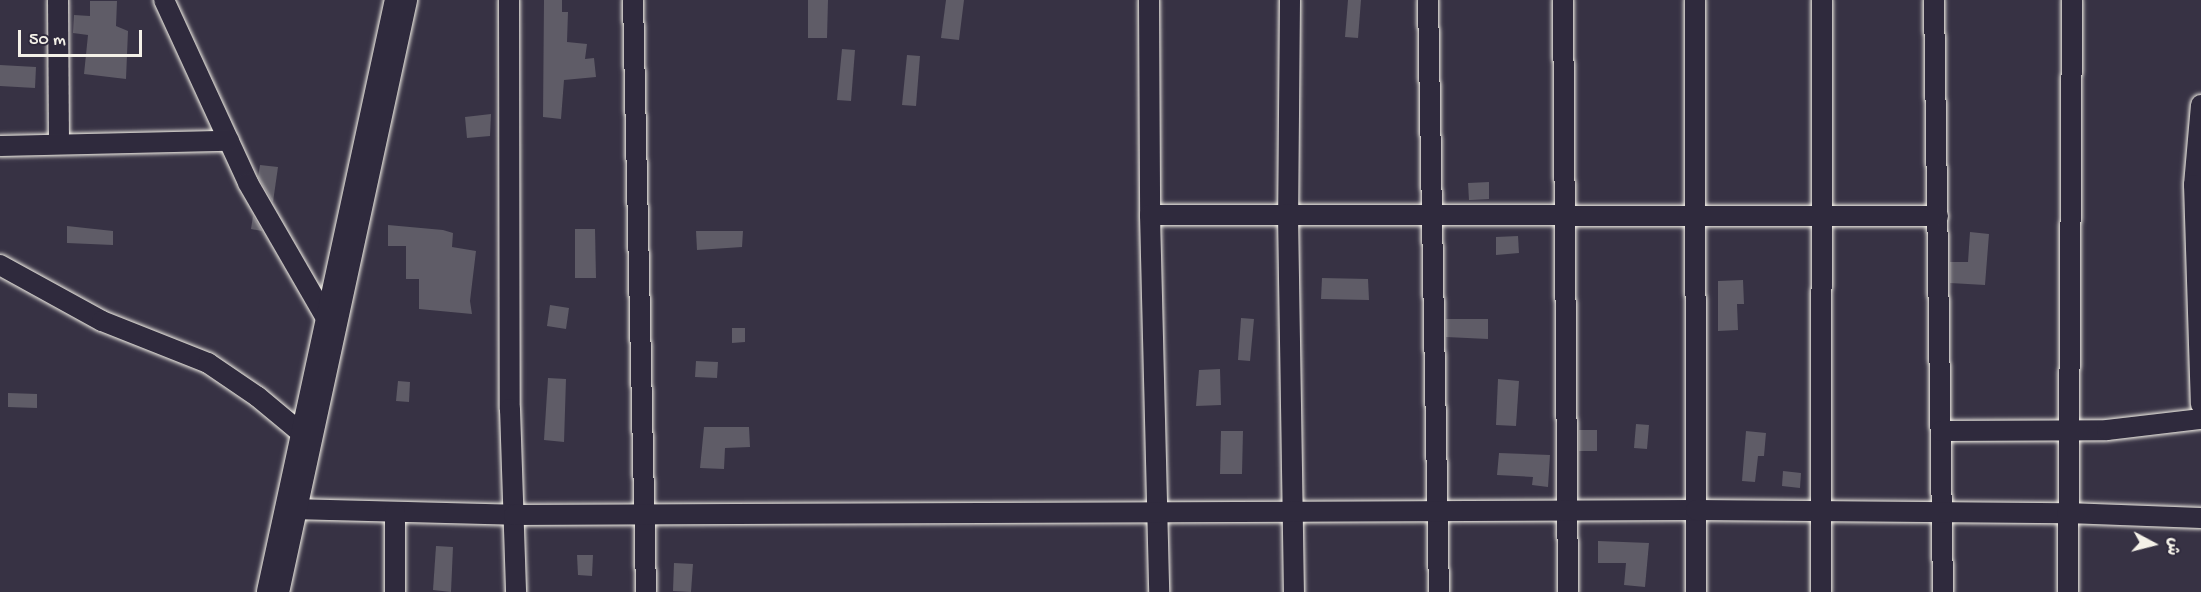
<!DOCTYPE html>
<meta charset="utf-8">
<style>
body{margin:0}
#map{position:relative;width:2201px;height:592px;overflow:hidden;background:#373244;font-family:"Gochi Hand","Playpen Sans Arabic",sans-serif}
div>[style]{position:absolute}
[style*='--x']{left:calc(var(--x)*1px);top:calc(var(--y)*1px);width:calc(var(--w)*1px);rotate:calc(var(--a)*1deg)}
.building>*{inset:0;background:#5f5c67}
.roads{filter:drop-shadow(0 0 2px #f4f1e8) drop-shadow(0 0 2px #f4f1e8)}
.street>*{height:20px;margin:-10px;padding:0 10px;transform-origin:10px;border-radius:10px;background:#2f2a3d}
.primary>*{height:32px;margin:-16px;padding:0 16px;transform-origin:16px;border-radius:16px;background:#2f2a3d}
span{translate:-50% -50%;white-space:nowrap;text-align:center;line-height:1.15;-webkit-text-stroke:6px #2f2a3d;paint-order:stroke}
.north{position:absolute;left:2123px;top:514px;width:60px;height:60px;-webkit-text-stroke:4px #2f2a3d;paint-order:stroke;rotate:97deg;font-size:16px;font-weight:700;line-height:24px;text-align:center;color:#f4f1e8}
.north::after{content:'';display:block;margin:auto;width:21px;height:27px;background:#f4f1e8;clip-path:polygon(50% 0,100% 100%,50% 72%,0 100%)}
.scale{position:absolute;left:18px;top:30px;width:124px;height:27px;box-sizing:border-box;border:3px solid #f4f1e8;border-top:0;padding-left:8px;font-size:18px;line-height:21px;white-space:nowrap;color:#f4f1e8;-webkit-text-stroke:4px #2f2a3d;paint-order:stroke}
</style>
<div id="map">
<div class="building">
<i style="clip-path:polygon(544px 0,562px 0,562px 12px,568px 12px,567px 42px,587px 44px,585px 59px,594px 58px,596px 77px,564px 80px,561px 119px,543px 117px)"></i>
<i style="clip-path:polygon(808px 0,828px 0,827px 38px,808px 38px)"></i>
<i style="clip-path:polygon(946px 0,964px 0,959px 40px,941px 38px)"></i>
<i style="clip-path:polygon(1348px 0,1361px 0,1358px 38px,1345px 37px)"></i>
<i style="clip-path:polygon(90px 1px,117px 1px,116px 26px,128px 31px,126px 79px,84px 74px,88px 35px,73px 33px,74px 15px,90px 16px)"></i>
<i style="clip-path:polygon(842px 49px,855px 50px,851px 101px,837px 100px)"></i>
<i style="clip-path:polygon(907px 55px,920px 56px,916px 106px,902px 105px)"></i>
<i style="clip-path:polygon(0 65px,36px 67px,35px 88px,0 86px)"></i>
<i style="clip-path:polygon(491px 114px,490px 136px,467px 138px,465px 117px)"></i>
<i style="clip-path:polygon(260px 165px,278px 167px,273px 202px,258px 177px)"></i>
<i style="clip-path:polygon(1489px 182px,1489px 199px,1469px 200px,1468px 183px)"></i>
<i style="clip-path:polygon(253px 216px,262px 231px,251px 229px)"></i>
<i style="clip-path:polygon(388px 225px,443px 230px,453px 233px,452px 247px,476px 251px,470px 301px,472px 314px,419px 309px,419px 279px,406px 279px,406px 246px,388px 246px)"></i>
<i style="clip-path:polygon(67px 226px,113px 231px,113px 245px,67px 243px)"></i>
<i style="clip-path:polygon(575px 229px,595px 229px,596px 278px,575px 278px)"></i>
<i style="clip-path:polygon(696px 231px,743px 231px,742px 247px,697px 250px)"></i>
<i style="clip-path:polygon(1970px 232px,1989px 234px,1985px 285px,1950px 283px,1950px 262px,1968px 262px)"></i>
<i style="clip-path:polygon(1518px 236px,1519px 253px,1496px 255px,1496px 237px)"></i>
<i style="clip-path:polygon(1322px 278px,1368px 279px,1369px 300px,1321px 299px)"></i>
<i style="clip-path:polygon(1743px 280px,1744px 304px,1737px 304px,1738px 330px,1718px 331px,1718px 281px)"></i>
<i style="clip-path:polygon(550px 305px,569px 308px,566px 329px,547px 326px)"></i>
<i style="clip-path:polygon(1241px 318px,1254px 319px,1250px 361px,1238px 360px)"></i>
<i style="clip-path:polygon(1446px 319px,1488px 319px,1488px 339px,1446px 337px)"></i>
<i style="clip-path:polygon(732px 328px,745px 328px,745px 342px,732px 343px)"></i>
<i style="clip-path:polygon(696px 361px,718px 362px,717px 378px,695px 377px)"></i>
<i style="clip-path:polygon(1220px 369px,1221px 405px,1196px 406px,1199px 370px)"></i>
<i style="clip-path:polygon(548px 378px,566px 379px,564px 442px,544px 440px)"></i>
<i style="clip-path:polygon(1498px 379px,1519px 381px,1516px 426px,1496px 425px)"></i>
<i style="clip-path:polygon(398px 381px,410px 382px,409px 402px,396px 401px)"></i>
<i style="clip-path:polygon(8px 393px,37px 394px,37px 408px,8px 407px)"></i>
<i style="clip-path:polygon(1636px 424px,1649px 425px,1647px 449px,1634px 448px)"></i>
<i style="clip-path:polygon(704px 427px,749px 427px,750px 447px,725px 448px,724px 469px,700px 468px)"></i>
<i style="clip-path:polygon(1579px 430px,1597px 430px,1597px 451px,1579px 451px)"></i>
<i style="clip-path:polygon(1221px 431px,1243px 431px,1242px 474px,1220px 474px)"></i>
<i style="clip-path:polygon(1746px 431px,1766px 433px,1764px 456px,1758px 456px,1755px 482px,1742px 481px)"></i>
<i style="clip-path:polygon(1499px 453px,1550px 455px,1548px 487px,1532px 485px,1533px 477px,1497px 475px)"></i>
<i style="clip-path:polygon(1783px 471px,1801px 473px,1800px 488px,1782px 486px)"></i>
<i style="clip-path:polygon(1598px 541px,1649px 543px,1645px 587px,1624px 585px,1626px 563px,1598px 563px)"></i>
<i style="clip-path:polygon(436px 546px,453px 547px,451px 592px,433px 590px)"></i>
<i style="clip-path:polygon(577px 555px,593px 555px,592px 576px,578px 575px)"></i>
<i style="clip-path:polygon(674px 563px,693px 564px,691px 592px,673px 591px)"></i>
</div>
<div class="roads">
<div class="street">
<i style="--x:58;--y:0;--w:144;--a:89.6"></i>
<i style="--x:164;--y:0;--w:201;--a:65.3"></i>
<i style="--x:248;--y:183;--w:164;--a:60"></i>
<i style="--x:509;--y:0;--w:409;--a:89.9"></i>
<i style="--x:510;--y:409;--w:183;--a:88.1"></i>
<i style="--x:633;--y:0;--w:592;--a:88.74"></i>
<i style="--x:1149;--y:0;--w:215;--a:89.7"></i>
<i style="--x:1150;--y:215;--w:377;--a:88.6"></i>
<i style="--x:1290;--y:0;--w:214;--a:90.5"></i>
<i style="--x:1288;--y:214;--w:378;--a:89.1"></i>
<i style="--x:1428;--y:0;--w:592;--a:88.94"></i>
<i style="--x:1563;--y:0;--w:592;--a:89.52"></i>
<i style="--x:1695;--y:0;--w:592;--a:89.9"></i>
<i style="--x:1934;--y:0;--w:592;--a:89.13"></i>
<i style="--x:2201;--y:105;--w:80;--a:95"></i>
<i style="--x:2194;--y:185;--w:219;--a:88.2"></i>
<i style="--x:0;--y:146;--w:229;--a:-1.3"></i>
<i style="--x:1150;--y:215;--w:788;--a:0.07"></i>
<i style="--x:0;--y:265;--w:116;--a:28.8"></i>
<i style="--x:102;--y:321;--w:114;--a:21.6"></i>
<i style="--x:208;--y:363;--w:60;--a:34.2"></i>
<i style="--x:258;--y:397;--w:62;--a:39.8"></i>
<i style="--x:1941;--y:431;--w:166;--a:-0.3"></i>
<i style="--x:2107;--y:430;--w:95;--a:-6.7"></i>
<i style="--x:291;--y:509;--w:223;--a:1.5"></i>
<i style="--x:514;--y:515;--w:1182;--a:-0.24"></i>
<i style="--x:1696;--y:510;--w:371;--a:0.5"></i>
<i style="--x:2067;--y:513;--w:134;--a:2.1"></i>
<i style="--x:395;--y:592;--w:80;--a:-90"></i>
<i style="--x:1821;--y:592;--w:592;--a:-89.9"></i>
<i style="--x:2068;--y:592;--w:592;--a:-89.61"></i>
</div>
<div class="primary">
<i style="--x:273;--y:592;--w:606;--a:-77.8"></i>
</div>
</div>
<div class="north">ش</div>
<div class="scale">50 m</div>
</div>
